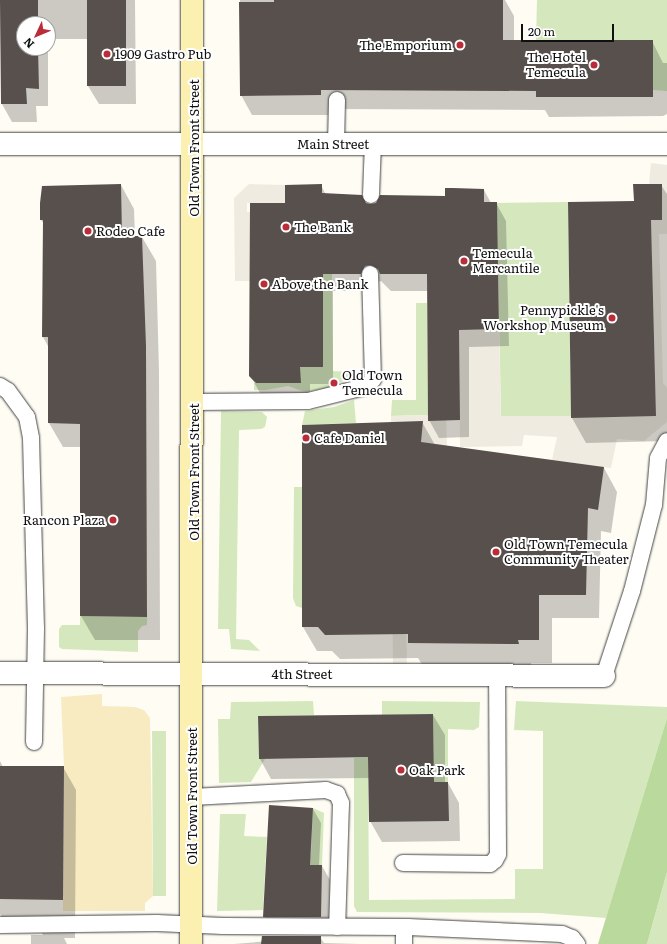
<!DOCTYPE html>
<style>
body{margin:0}
#map{position:relative;width:667px;height:944px;overflow:hidden;background:#fefcf3;font-family:Literata,serif}
div>[style]{position:absolute}
[style*='--x']{left:calc(var(--x)*1px);top:calc(var(--y)*1px);width:calc(var(--w)*1px);rotate:calc(var(--a)*1deg)}
.green>*{inset:0;background:#d5e8bd}
.forest>*{inset:0;background:#bad99c}
.sand>*{inset:0;background:#f8eac1}
.plaza>*{inset:0;background:#efebe1}
.shadow>*{inset:0;background:#0003}
.building>*{inset:0;background:#58504c}
.roads{filter:drop-shadow(0 0 1px #434343) drop-shadow(0 0 1px #434343)}
.service>*{height:16px;margin:-8px;padding:0 8px;transform-origin:8px;border-radius:8px;background:#fff}
.minor>*{height:22px;margin:-11px;padding:0 11px;transform-origin:11px;border-radius:11px;background:#fff}
.tertiary>*{height:22px;margin:-11px;padding:0 11px;transform-origin:11px;border-radius:11px;background:#fff}
.secondary>*{height:22px;margin:-11px;padding:0 11px;transform-origin:11px;border-radius:11px;background:#fcf0b0}
.dots>*{width:11px;height:11px;translate:-50% -50%;box-sizing:border-box;border:2px solid #fff;border-radius:50%}
span{translate:-50% -50%;white-space:nowrap;text-align:center;line-height:1.15;-webkit-text-stroke:4px #fff;paint-order:stroke}
.poi-label{font-size:13px;color:#101010}
.right{translate:-100% -50%;text-align:right}
.left{translate:0 -50%;text-align:left}
.street-label{font-size:13px;color:#101010}
.north{position:absolute;left:16px;top:16px;width:40px;height:40px;box-sizing:border-box;background:#fff;border:1px solid #9f9f9f;border-radius:50%;rotate:226deg;font-size:11px;font-weight:700;line-height:16px;text-align:center;color:#101010}
.north::after{content:'';display:block;margin:auto;width:14px;height:18px;background:#bb2c39;clip-path:polygon(50% 0,100% 100%,50% 72%,0 100%)}
.scale{position:absolute;left:521px;top:24px;width:93px;height:18px;box-sizing:border-box;border:2px solid #101010;border-top:0;padding-left:5px;font-size:12px;line-height:14px;white-space:nowrap;color:#101010;-webkit-text-stroke:3px #fff;paint-order:stroke}
</style>
<div id="map">
<div class="green">
<i style="clip-path:polygon(537px 0,667px 0,667px 91px,653px 90px,653px 40px,536px 40px)"></i>
<i style="clip-path:polygon(568px 202px,571px 418px,501px 416px,497px 203px)"></i>
<i style="clip-path:polygon(323px 274px,332px 274px,333px 371px,353px 372px,353px 376px,328px 388px,305px 392px,288px 386px,266px 390px,254px 390px,254px 383px,300px 383px,300px 367px,323px 367px)"></i>
<i style="clip-path:polygon(416px 303px,427px 303px,428px 415px,391px 416px,392px 400px,416px 400px)"></i>
<i style="clip-path:polygon(354px 400px,356px 423px,302px 425px,305px 411px,334px 407px)"></i>
<i style="clip-path:polygon(221px 411px,262px 412px,267px 417px,265px 427px,261px 429px,239px 430px,236px 639px,249px 640px,260px 651px,231px 649px,229px 629px,218px 629px)"></i>
<i style="clip-path:polygon(294px 487px,302px 487px,302px 608px,296px 606px,293px 598px)"></i>
<i style="clip-path:polygon(80px 616px,147px 617px,147px 625px,142px 626px,138px 631px,138px 652px,62px 649px,59px 647px,59px 629px,62px 625px,80px 625px)"></i>
<i style="clip-path:polygon(313px 701px,314px 715px,258px 716px,259px 758px,265px 759px,251px 782px,219px 783px,218px 719px,230px 719px,231px 702px)"></i>
<i style="clip-path:polygon(382px 701px,480px 702px,479px 727px,474px 730px,448px 729px,448px 782px,434px 782px,433px 714px,382px 715px)"></i>
<i style="clip-path:polygon(516px 701px,667px 707px,667px 718px,606px 918px,540px 913px,357px 912px,354px 906px,354px 758px,368px 757px,369px 900px,515px 899px,515px 869px,543px 869px,543px 731px,514px 730px)"></i>
<i style="clip-path:polygon(152px 731px,166px 731px,166px 896px,153px 896px)"></i>
<i style="clip-path:polygon(313px 808px,324px 813px,322px 865px,297px 865px,297px 855px,311px 855px)"></i>
<i style="clip-path:polygon(220px 814px,246px 814px,244px 836px,267px 837px,263px 910px,217px 911px)"></i>
<i style="clip-path:polygon(667px 872px,667px 944px,647px 944px,651px 930px)"></i>
</div>
<div class="forest">
<i style="clip-path:polygon(667px 718px,667px 872px,647px 944px,598px 944px)"></i>
</div>
<div class="sand">
<i style="clip-path:polygon(102px 694px,102px 706px,135px 707px,144px 710px,150px 718px,153px 896px,145px 903px,145px 911px,63px 911px,64px 766px,61px 697px)"></i>
</div>
<div class="plaza">
<i style="clip-path:polygon(651px 163px,667px 165px,667px 234px,659px 234px,663px 383px,667px 388px,667px 422px,644px 441px,617px 439px,611px 468px,552px 460px,557px 437px,524px 435px,522px 446px,460px 447px,459px 330px,499px 329px,501px 416px,656px 416px,651px 220px,662px 220px,662px 184px,649px 184px)"></i>
<i style="clip-path:polygon(249px 184px,285px 185px,285px 203px,247px 203px,247px 212px,250px 212px,250px 281px,235px 281px,234px 198px)"></i>
<i style="clip-path:polygon(428px 415px,446px 417px,447px 447px,404px 448px,407px 675px,393px 675px,391px 416px)"></i>
</div>
<div class="shadow">
<i style="clip-path:polygon(0 0,135px 0,136px 104px,99px 104px,88px 86px,88px 39px,48px 39px,48px 24px,24px 24px,24px 48px,48px 48px,48px 106px,36px 106px,37px 122px,12px 122px,2px 104px)"></i>
<i style="clip-path:polygon(240px 0,505px 0,514px 16px,514px 41px,652px 41px,663px 63px,667px 63px,667px 114px,663px 116px,549px 117px,545px 110px,331px 109px,331px 115px,252px 115px,241px 95px)"></i>
<i style="clip-path:polygon(121px 185px,134px 209px,135px 237px,142px 237px,156px 261px,159px 371px,160px 640px,95px 640px,81px 616px,81px 447px,63px 447px,49px 423px,49px 348px,43px 337px,44px 224px,41px 220px)"></i>
<i style="clip-path:polygon(321px 185px,326px 195px,371px 206px,380px 201px,446px 197px,484px 190px,491px 203px,496px 203px,506px 221px,509px 346px,469px 347px,469px 437px,439px 438px,429px 420px,428px 291px,391px 291px,381px 281px,374px 283px,370px 291px,333px 291px,333px 384px,310px 384px,310px 400px,267px 400px,260px 393px,250px 375px,286px 204px)"></i>
<i style="clip-path:polygon(661px 185px,667px 194px,667px 441px,586px 443px,572px 418px,635px 202px)"></i>
<i style="clip-path:polygon(422px 422px,435px 445px,604px 468px,617px 492px,611px 533px,601px 531px,599px 618px,552px 618px,552px 663px,531px 663px,532px 668px,423px 666px,418px 658px,340px 659px,332px 651px,317px 651px,303px 627px)"></i>
<i style="clip-path:polygon(433px 715px,445px 735px,445px 783px,448px 783px,459px 803px,460px 841px,382px 842px,370px 821px,369px 778px,271px 779px,260px 759px,259px 717px)"></i>
<i style="clip-path:polygon(0 761px,3px 767px,63px 767px,76px 790px,75px 938px,64px 938px,67px 944px,31px 944px,31px 935px,43px 935px,35px 923px,5px 922px,0 914px)"></i>
<i style="clip-path:polygon(313px 809px,321px 823px,319px 866px,322px 866px,330px 880px,329px 931px,272px 931px,264px 916px)"></i>
<i style="clip-path:polygon(320px 937px,324px 943px,359px 944px,234px 944px)"></i>
</div>
<div class="building">
<i style="clip-path:polygon(0 0,38px 0,38px 24px,24px 24px,24px 48px,38px 48px,39px 89px,26px 88px,27px 104px,1px 104px)"></i>
<i style="clip-path:polygon(87px 0,126px 0,126px 86px,87px 86px)"></i>
<i style="clip-path:polygon(274px 0,503px 0,503px 40px,653px 40px,653px 97px,536px 97px,536px 91px,321px 90px,321px 95px,240px 96px,239px 2px,274px 2px)"></i>
<i style="clip-path:polygon(121px 184px,122px 236px,142px 236px,146px 346px,147px 617px,80px 616px,80px 424px,48px 423px,48px 337px,42px 337px,43px 220px,40px 220px,40px 203px,42px 186px)"></i>
<i style="clip-path:polygon(322px 184px,322px 193px,362px 195px,366px 203px,370px 204px,376px 203px,380px 195px,445px 196px,445px 188px,453px 188px,484px 189px,484px 202px,497px 202px,499px 329px,459px 330px,460px 420px,428px 421px,427px 274px,380px 274px,378px 269px,370px 265px,365px 266px,361px 274px,323px 274px,323px 367px,300px 367px,301px 383px,256px 383px,249px 376px,250px 203px,285px 203px,285px 185px)"></i>
<i style="clip-path:polygon(633px 184px,662px 184px,662px 220px,651px 220px,656px 416px,571px 418px,568px 202px,634px 201px)"></i>
<i style="clip-path:polygon(423px 421px,421px 442px,604px 467px,598px 510px,588px 508px,586px 595px,539px 595px,539px 640px,518px 640px,519px 644px,408px 643px,408px 634px,325px 635px,318px 627px,302px 627px,302px 425px)"></i>
<i style="clip-path:polygon(433px 714px,434px 782px,448px 782px,449px 821px,369px 822px,368px 757px,259px 759px,258px 716px)"></i>
<i style="clip-path:polygon(0 766px,64px 766px,63px 900px,0 899px)"></i>
<i style="clip-path:polygon(269px 805px,313px 808px,310px 865px,322px 865px,321px 917px,263px 917px)"></i>
<i style="clip-path:polygon(262px 936px,321px 936px,321px 944px,261px 944px)"></i>
</div>
<div class="roads">
<div class="service">
<i style="--x:336;--y:144;--w:44;--a:-88.7"></i>
<i style="--x:371;--y:195;--w:51;--a:-87.8"></i>
<i style="--x:0;--y:386;--w:9;--a:32"></i>
<i style="--x:8;--y:391;--w:32;--a:54"></i>
<i style="--x:27;--y:417;--w:21;--a:79"></i>
<i style="--x:31;--y:438;--w:190;--a:88.5"></i>
<i style="--x:36;--y:628;--w:114;--a:91"></i>
<i style="--x:194;--y:402;--w:114;--a:-0.5"></i>
<i style="--x:308;--y:401;--w:62;--a:-14"></i>
<i style="--x:368;--y:386;--w:9;--a:-54"></i>
<i style="--x:373;--y:379;--w:105;--a:-91.6"></i>
<i style="--x:604;--y:676;--w:89;--a:-71.8"></i>
<i style="--x:632;--y:591;--w:89;--a:-75.7"></i>
<i style="--x:654;--y:505;--w:47;--a:-85.1"></i>
<i style="--x:658;--y:458;--w:19;--a:-62"></i>
<i style="--x:192;--y:797;--w:134;--a:-3"></i>
<i style="--x:326;--y:790;--w:12;--a:20"></i>
<i style="--x:337;--y:794;--w:10;--a:66"></i>
<i style="--x:341;--y:803;--w:124;--a:91.8"></i>
<i style="--x:403;--y:863;--w:87;--a:0.7"></i>
<i style="--x:490;--y:864;--w:6;--a:-39"></i>
<i style="--x:495;--y:860;--w:7;--a:-63"></i>
<i style="--x:498;--y:854;--w:179;--a:-90.3"></i>
<i style="--x:0;--y:925;--w:157;--a:-0.7"></i>
<i style="--x:157;--y:923;--w:66;--a:2.6"></i>
<i style="--x:223;--y:926;--w:185;--a:0.3"></i>
<i style="--x:408;--y:927;--w:154;--a:2.6"></i>
<i style="--x:562;--y:934;--w:11;--a:22"></i>
<i style="--x:572;--y:938;--w:8;--a:50"></i>
<i style="--x:404;--y:927;--w:17;--a:90"></i>
</div>
<div class="minor">
<i style="--x:0;--y:673;--w:604;--a:0.28"></i>
</div>
<div class="tertiary">
<i style="--x:0;--y:144;--w:667;--a:0"></i>
</div>
<div class="secondary">
<i style="--x:191;--y:944;--w:944;--a:-89.94"></i>
</div>
</div>
<div class="dots">
<i style="left:460px;top:45px;background:#bb2c39"></i>
<i style="left:107px;top:54px;background:#bb2c39"></i>
<i style="left:594px;top:65px;background:#bb2c39"></i>
<i style="left:286px;top:227px;background:#bb2c39"></i>
<i style="left:88px;top:231px;background:#bb2c39"></i>
<i style="left:464px;top:261px;background:#bb2c39"></i>
<i style="left:264px;top:284px;background:#bb2c39"></i>
<i style="left:612px;top:318px;background:#bb2c39"></i>
<i style="left:334px;top:383px;background:#bb2c39"></i>
<i style="left:306px;top:438px;background:#bb2c39"></i>
<i style="left:113px;top:520px;background:#bb2c39"></i>
<i style="left:496px;top:552px;background:#bb2c39"></i>
<i style="left:401px;top:770px;background:#bb2c39"></i>
</div>
<div class="poi-label">
<span class="right" style="left:452px;top:45px">The Emporium</span>
<span class="left" style="left:115px;top:54px">1909 Gastro Pub</span>
<span class="right" style="left:586px;top:65px">The Hotel<br>Temecula</span>
<span class="left" style="left:294px;top:227px">The Bank</span>
<span class="left" style="left:96px;top:231px">Rodeo Cafe</span>
<span class="left" style="left:472px;top:261px">Temecula<br>Mercantile</span>
<span class="left" style="left:272px;top:284px">Above the Bank</span>
<span class="right" style="left:604px;top:318px">Pennypickle's<br>Workshop Museum</span>
<span class="left" style="left:342px;top:383px">Old Town<br>Temecula</span>
<span class="left" style="left:314px;top:438px">Cafe Daniel</span>
<span class="right" style="left:105px;top:520px">Rancon Plaza</span>
<span class="left" style="left:504px;top:552px">Old Town Temecula<br>Community Theater</span>
<span class="left" style="left:409px;top:770px">Oak Park</span>
</div>
<div class="street-label">
<span style="left:333px;top:144px">Main Street</span>
<span style="left:194px;top:148px;rotate:-90deg">Old Town Front Street</span>
<span style="left:194px;top:472px;rotate:-90deg">Old Town Front Street</span>
<span style="left:302px;top:674px">4th Street</span>
<span style="left:192px;top:796px;rotate:-90deg">Old Town Front Street</span>
</div>
<div class="north">N</div>
<div class="scale">20 m</div>
</div>
